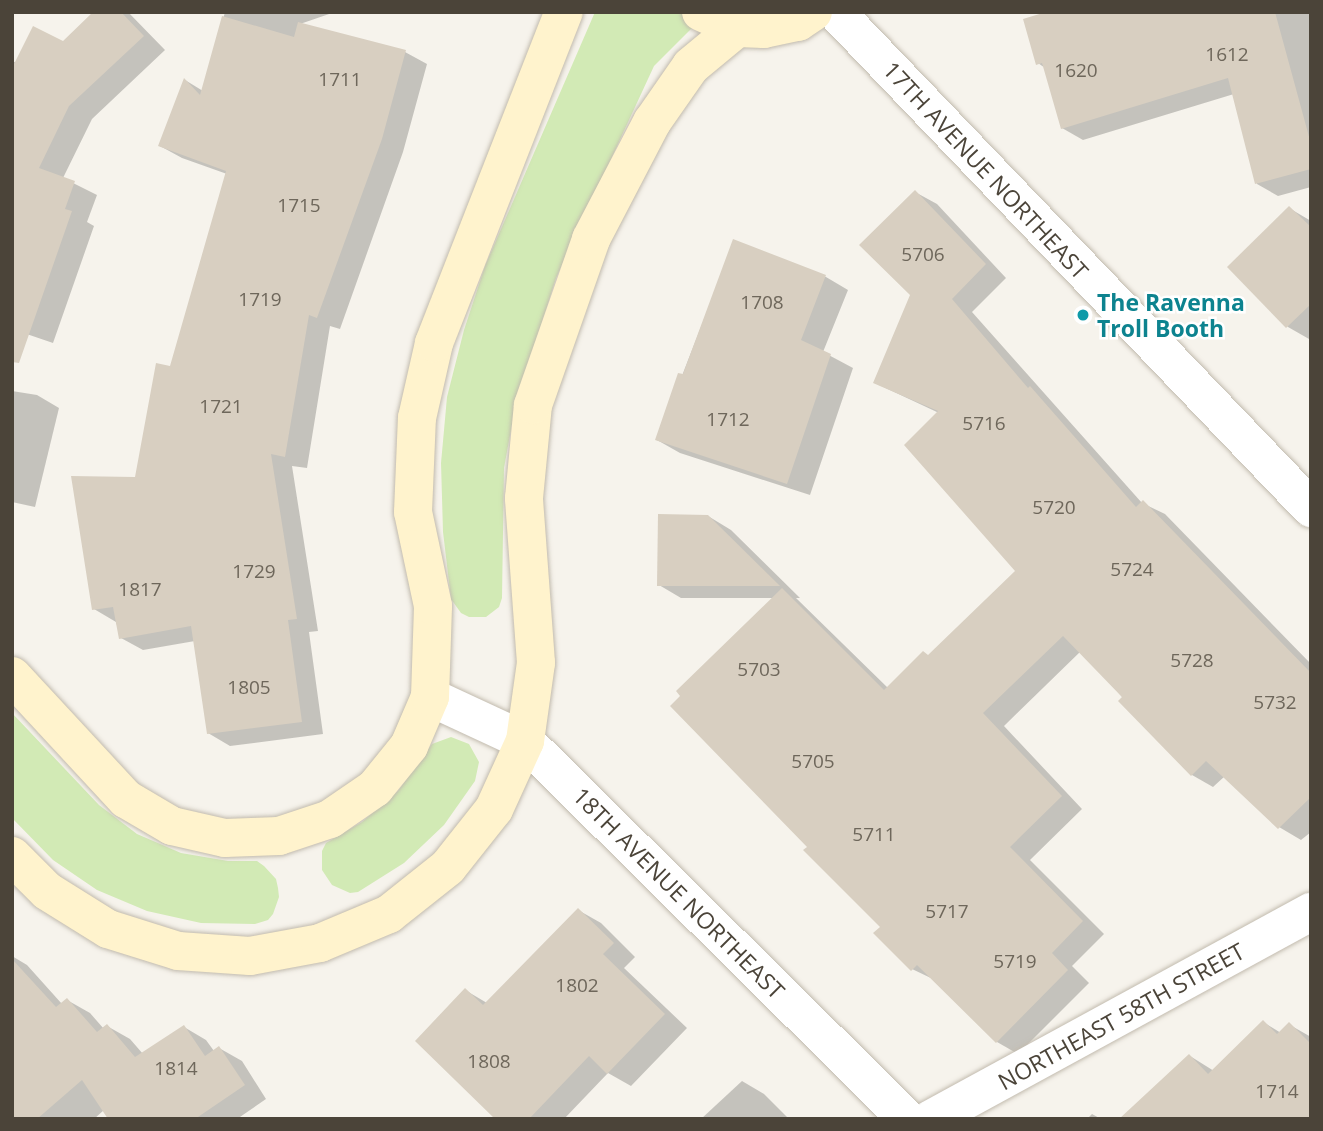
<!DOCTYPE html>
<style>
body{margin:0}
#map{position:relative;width:1323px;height:1131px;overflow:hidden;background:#f6f3ec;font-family:"Open Sans",sans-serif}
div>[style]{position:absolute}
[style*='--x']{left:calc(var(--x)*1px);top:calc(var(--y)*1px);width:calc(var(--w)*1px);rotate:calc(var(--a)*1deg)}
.green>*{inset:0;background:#d2eab5}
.shadow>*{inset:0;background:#0003}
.building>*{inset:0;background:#d8cfc1}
.roads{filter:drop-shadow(0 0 2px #c2bbae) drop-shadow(0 0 2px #c2bbae)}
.minor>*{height:38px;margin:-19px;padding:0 19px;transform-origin:19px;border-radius:19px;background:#fff}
.secondary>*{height:38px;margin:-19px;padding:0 19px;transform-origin:19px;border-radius:19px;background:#fff3cd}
.dots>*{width:19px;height:19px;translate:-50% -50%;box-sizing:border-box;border:4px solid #fff;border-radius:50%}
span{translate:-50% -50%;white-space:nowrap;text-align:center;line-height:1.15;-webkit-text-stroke:5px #fff;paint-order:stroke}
.number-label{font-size:19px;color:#6e675b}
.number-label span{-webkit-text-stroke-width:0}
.street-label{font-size:23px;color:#4b4439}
.culture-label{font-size:23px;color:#0d838f;font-weight:700}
.left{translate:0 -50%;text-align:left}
.frame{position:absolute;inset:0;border:14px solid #4b4439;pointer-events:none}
</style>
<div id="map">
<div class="green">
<i style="clip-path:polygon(595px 12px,697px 12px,696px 24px,654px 66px,556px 278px,515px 408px,504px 468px,502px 598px,499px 607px,486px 617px,469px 617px,461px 613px,451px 599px,443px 532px,441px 463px,447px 397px,464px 330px,485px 266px)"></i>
<i style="clip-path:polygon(12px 713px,99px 805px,137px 834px,181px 853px,228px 861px,257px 861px,264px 866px,276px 879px,278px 888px,279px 897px,273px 914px,268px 920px,255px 924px,201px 923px,147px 911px,97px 890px,53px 860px,12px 818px)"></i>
<i style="clip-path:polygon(451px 737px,469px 744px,479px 762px,475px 781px,444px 825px,404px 863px,358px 892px,350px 893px,332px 885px,322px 870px,322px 851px,326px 843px,362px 822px,398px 791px,432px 744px)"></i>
</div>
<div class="shadow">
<i style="clip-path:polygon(95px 12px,128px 12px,165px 50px,92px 119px,63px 178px,97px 195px,87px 222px,94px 226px,53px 343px,12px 329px,12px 61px,17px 63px,63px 43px)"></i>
<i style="clip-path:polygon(225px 12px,335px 12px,300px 24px,405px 52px,427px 64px,403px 152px,340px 329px,330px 326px,307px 468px,292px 466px,318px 631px,309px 632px,323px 734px,230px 746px,208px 733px,195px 641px,143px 650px,121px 638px,116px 622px,94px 609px,136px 479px,161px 417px,227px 174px,182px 158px,160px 146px,185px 80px,203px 91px)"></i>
<i style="clip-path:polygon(1051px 12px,1311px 12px,1311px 187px,1278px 196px,1257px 184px,1234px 94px,1083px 140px,1062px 128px,1045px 68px,1038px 63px)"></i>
<i style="clip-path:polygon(915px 192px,937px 204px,1006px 278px,972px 312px,1142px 503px,1165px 514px,1311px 664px,1311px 832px,1301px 840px,1279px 827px,1225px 776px,1213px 787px,1192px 775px,1081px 651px,1004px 726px,1082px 809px,1030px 860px,1104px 934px,1072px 966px,1089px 983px,1018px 1054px,997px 1042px,935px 980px,912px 969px,882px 927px,775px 598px,681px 598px,659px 585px,708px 516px,731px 530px,800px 598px,796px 598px,888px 688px,929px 656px,1017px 571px,939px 413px,875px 383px,912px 295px)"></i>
<i style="clip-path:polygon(1289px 208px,1311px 221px,1309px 339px,1288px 327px,1229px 267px)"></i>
<i style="clip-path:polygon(734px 242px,826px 277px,848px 290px,823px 352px,853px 368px,810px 495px,680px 453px,657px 440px)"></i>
<i style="clip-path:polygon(12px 391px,37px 395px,59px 408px,35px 507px,12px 502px)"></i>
<i style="clip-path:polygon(578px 910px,601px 923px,635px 957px,624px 968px,687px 1028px,631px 1086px,608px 1073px,564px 1119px,498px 1119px,465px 990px,487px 1003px)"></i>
<i style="clip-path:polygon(12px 956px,27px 965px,62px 1004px,67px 1000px,90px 1013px,104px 1029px,107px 1026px,130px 1039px,143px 1054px,184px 1027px,206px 1040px,214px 1051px,219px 1048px,242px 1061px,266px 1099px,237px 1119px,110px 1119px,104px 1110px,94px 1119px,12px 1119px)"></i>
<i style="clip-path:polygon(1263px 1022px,1281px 1033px,1290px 1025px,1311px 1037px,1311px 1119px,1122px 1119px,1190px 1056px,1214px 1071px)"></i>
<i style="clip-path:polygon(742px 1081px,764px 1094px,789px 1119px,701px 1119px)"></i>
<i style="clip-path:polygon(1092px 1114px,1101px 1119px,1087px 1119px)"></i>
</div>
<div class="building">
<i style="clip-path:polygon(93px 12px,121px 12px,144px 36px,69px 106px,39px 168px,75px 181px,65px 209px,72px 211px,19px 363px,12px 362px,12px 68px,33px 26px,63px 41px)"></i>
<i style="clip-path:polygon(1046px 12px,1275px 12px,1311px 144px,1311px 169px,1255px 184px,1228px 78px,1061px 129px,1042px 63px,1036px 65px,1023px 19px)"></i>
<i style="clip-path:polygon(222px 16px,294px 37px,298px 22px,406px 50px,382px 139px,317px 318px,309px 315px,285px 457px,271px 454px,297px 619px,288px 620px,302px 722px,207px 734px,191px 626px,119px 639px,113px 607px,92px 610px,71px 476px,135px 477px,156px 363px,170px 366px,226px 171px,158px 146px,184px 78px,200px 95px)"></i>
<i style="clip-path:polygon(915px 190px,986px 264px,952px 299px,1028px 388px,1030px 386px,1136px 507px,1143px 500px,1311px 673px,1311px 797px,1278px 829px,1206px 761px,1191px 776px,1118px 701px,1122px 697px,1063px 636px,983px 713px,1062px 796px,1010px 847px,1083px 921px,1052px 953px,1068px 970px,996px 1043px,917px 965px,911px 971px,873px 933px,880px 927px,803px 850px,807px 847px,670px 706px,680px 696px,676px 691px,782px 588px,884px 690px,923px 651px,928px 655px,1015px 571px,904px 445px,938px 411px,873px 383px,910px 295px,859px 245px)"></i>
<i style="clip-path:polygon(1289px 206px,1311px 227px,1311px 304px,1286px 328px,1227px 267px)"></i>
<i style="clip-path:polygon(733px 239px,826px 275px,801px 340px,831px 354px,787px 484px,655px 440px,678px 373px,683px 374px)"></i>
<i style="clip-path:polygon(658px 514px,708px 515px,780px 586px,657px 586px)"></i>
<i style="clip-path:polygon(578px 908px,614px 943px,603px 954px,665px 1014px,607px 1074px,589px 1056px,529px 1119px,495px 1119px,415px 1041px,465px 988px,483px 1005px)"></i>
<i style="clip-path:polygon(12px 959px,56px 1007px,67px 998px,97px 1032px,107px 1024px,135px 1057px,184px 1025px,205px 1056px,219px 1046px,245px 1085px,195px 1119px,108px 1119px,82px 1080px,37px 1119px,12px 1119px)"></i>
<i style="clip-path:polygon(1263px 1020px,1277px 1034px,1289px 1022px,1311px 1044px,1311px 1119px,1119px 1119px,1189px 1054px,1208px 1074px)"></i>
</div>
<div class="roads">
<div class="minor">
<i style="--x:836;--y:12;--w:687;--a:46.24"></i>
<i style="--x:430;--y:697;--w:105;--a:24.9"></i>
<i style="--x:525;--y:741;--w:537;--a:44.7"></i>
<i style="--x:931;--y:1119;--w:433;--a:-28.6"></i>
</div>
<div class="secondary">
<i style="--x:701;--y:12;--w:39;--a:24"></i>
<i style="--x:737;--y:28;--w:27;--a:2"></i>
<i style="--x:764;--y:29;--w:35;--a:-12"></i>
<i style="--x:798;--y:22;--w:18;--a:-34"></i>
<i style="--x:12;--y:676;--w:168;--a:47.2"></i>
<i style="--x:126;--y:799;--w:53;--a:30.4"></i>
<i style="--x:172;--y:826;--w:54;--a:12.8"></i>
<i style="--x:225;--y:838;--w:54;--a:-2.1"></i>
<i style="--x:279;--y:836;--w:54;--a:-18.4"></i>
<i style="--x:330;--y:819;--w:55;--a:-34.6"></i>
<i style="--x:375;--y:788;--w:54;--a:-51"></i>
<i style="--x:409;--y:746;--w:53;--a:-66.8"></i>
<i style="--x:430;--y:697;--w:91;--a:-88.1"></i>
<i style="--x:433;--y:606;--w:96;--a:-102"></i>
<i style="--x:413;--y:512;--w:94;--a:-87.6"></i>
<i style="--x:417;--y:418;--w:77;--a:-77.2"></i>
<i style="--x:434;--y:343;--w:356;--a:-68.6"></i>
<i style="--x:12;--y:856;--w:49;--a:45"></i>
<i style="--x:47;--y:891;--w:72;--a:31.9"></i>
<i style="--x:108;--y:929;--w:73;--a:17.4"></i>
<i style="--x:178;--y:951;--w:72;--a:4"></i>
<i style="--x:250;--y:956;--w:71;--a:-10.5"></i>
<i style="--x:320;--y:943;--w:75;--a:-22.8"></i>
<i style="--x:389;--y:914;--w:75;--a:-38.5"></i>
<i style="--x:448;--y:867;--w:74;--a:-51.6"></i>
<i style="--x:494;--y:809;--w:75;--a:-65.5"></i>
<i style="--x:525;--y:741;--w:79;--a:-82"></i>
<i style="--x:536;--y:663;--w:165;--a:-94.2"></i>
<i style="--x:524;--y:498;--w:93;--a:-84.5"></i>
<i style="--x:533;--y:405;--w:176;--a:-70.7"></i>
<i style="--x:591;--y:239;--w:132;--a:-62.5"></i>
<i style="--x:652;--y:122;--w:68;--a:-55.1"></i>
<i style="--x:691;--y:66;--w:60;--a:-39.6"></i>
</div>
</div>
<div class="dots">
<i style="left:1083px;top:315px;background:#0f9aa8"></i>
</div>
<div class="number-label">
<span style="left:1227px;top:55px">1612</span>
<span style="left:1076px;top:71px">1620</span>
<span style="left:340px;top:80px">1711</span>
<span style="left:299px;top:206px">1715</span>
<span style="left:923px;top:255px">5706</span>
<span style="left:260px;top:300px">1719</span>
<span style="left:762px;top:303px">1708</span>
<span style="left:221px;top:407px">1721</span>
<span style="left:728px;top:420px">1712</span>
<span style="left:984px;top:424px">5716</span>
<span style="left:1054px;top:508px">5720</span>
<span style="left:1132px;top:570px">5724</span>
<span style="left:254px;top:572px">1729</span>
<span style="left:140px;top:590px">1817</span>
<span style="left:1192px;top:661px">5728</span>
<span style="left:759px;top:670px">5703</span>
<span style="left:249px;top:688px">1805</span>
<span style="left:1275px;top:703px">5732</span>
<span style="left:813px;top:762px">5705</span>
<span style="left:874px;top:835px">5711</span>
<span style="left:947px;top:912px">5717</span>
<span style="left:1015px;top:962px">5719</span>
<span style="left:577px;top:986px">1802</span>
<span style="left:489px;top:1062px">1808</span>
<span style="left:176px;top:1069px">1814</span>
<span style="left:1277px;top:1092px">1714</span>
</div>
<div class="street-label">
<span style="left:986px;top:170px;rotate:47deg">17TH AVENUE NORTHEAST</span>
<span style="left:679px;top:893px;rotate:45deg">18TH AVENUE NORTHEAST</span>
<span style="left:1121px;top:1016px;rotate:-29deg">NORTHEAST 58TH STREET</span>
</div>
<div class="culture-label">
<span class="left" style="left:1097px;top:315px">The Ravenna<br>Troll Booth</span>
</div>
<div class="frame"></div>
</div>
